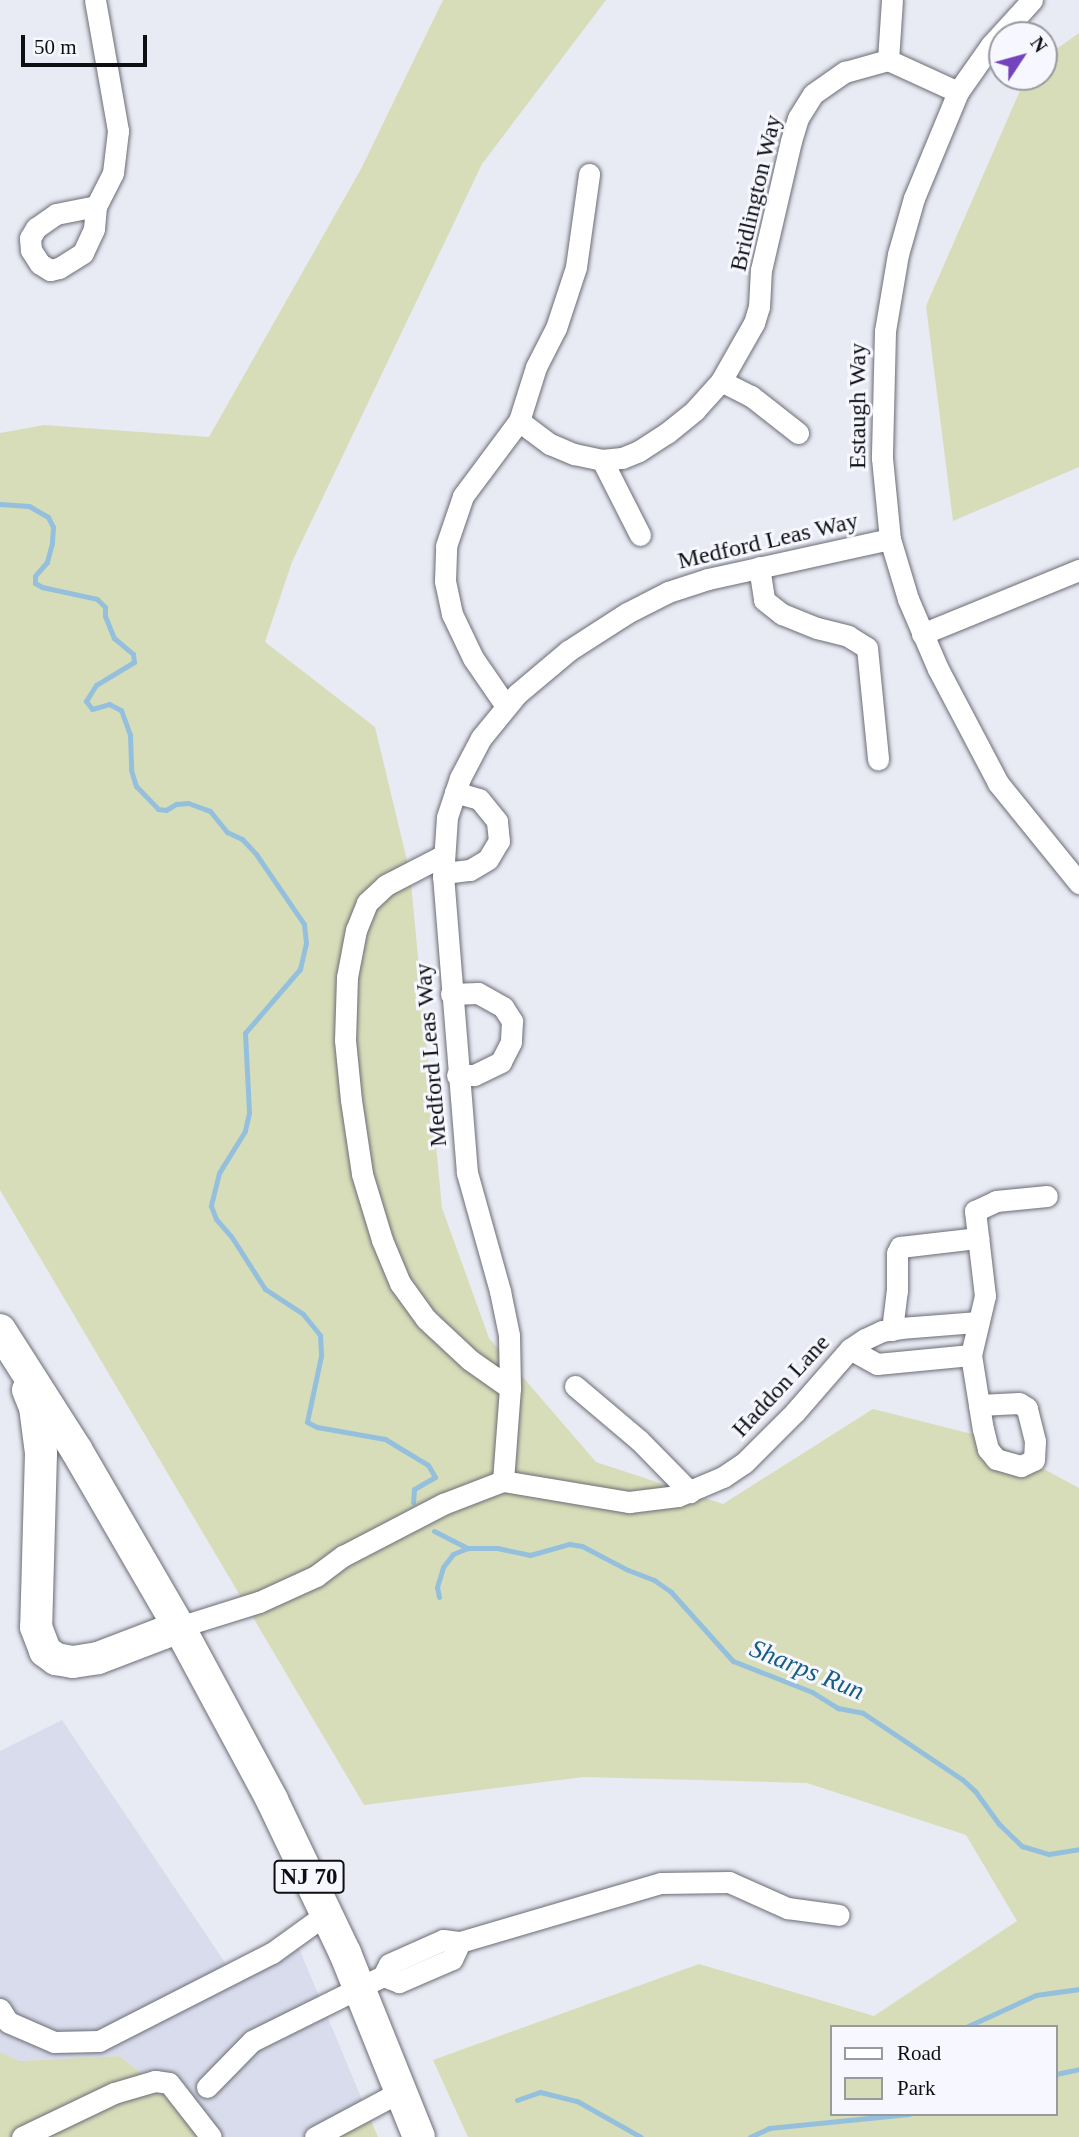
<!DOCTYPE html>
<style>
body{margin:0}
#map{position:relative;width:1079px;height:2137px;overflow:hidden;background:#e8eaf4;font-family:"Times New Roman",serif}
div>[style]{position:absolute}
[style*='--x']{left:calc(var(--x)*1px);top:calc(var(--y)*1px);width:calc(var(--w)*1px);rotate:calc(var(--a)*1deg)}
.built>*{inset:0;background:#d8dcec}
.green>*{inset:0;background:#d8ddb9}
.stream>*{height:5px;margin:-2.5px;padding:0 2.5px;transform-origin:2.5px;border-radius:2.5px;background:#95c0dd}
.roads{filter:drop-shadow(0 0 2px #6b6d75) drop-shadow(0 0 2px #6b6d75)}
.minor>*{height:21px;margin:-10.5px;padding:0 10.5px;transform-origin:10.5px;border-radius:10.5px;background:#fff}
.highway>*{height:32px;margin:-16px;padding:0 16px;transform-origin:16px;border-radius:16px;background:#fff}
span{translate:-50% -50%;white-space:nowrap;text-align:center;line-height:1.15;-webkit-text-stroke:6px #f6f7ff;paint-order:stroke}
.shield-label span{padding:2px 5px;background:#f6f7ff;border:2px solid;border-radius:5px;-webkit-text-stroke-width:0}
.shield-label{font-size:23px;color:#0e0f12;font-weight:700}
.street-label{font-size:24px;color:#0e0f12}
.water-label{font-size:26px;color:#165d84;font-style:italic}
.legend{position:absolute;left:830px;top:2025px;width:228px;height:91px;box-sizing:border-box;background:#f6f7ff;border:2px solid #999aa0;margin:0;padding:9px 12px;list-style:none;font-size:21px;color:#0e0f12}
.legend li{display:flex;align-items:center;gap:14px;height:35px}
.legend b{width:35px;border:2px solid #999aa0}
.north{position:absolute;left:988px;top:21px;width:70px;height:70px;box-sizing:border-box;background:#f6f7ff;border:2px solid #999aa0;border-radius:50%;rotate:54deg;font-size:19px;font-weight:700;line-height:28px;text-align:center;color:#0e0f12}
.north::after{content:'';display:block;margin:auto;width:24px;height:32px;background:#7344bc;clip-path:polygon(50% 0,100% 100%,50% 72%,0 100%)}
.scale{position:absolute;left:21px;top:35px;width:126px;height:32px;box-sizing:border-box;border:4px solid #0e0f12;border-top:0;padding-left:9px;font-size:21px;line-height:24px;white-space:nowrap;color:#0e0f12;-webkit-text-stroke:5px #f6f7ff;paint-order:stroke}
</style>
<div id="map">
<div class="built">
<i style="clip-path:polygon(62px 1720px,236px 1979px,296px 1941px,363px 2102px,321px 2137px,224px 2137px,119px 2056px,20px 2061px,0 2052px,0 1751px)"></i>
</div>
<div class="green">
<i style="clip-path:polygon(evenodd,443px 0,606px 0,482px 164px,292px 562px,265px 642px,375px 727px,410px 873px,442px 1208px,489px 1338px,596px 1462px,723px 1504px,873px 1409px,984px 1437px,1079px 1488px,1079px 2137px,468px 2137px,433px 2060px,699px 1964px,874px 2016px,1017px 1921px,966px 1835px,807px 1783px,583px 1777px,364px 1805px,0 1190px,0 433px,44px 425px,209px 437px,361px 169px,443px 0,832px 2027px,1056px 2027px,1056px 2114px,832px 2114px,832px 2027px)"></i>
<i style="clip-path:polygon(1079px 33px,1079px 467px,953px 521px,926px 306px,1026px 77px,1044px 77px,1044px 58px)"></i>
<i style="clip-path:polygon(0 2052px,20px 2061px,119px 2056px,224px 2137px,0 2137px)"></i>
<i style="clip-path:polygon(363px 2102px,378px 2137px,321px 2137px)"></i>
</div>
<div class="stream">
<i style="--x:0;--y:504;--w:29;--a:4"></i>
<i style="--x:29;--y:506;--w:22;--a:30"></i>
<i style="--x:48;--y:517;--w:11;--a:63"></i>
<i style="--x:53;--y:527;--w:16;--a:94"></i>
<i style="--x:52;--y:543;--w:20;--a:105"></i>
<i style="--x:47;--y:562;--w:18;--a:131"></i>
<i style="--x:35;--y:576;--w:7;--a:90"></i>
<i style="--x:35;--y:583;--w:8;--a:30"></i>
<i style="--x:42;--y:587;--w:56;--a:12.3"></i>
<i style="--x:97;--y:599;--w:11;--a:45"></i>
<i style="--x:105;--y:607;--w:9;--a:90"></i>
<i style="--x:105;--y:616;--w:24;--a:68"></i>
<i style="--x:114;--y:638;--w:25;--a:40"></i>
<i style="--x:133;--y:654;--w:8;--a:83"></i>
<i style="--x:134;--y:662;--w:44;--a:148.8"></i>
<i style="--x:96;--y:685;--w:19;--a:122"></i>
<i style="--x:86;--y:701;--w:10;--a:53"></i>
<i style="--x:92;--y:709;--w:18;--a:-16"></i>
<i style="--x:109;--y:704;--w:13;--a:27"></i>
<i style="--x:121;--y:710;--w:27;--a:70"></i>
<i style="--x:130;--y:735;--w:35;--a:88"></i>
<i style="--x:131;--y:770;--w:17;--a:73"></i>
<i style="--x:136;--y:786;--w:32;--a:46"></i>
<i style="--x:158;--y:809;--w:8;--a:7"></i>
<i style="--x:166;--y:810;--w:12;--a:-31"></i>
<i style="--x:176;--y:804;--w:12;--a:-5"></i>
<i style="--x:188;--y:803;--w:23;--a:20"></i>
<i style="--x:210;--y:811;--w:27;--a:51"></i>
<i style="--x:227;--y:832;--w:17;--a:25"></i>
<i style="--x:242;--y:839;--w:21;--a:47"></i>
<i style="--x:256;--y:854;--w:85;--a:55.6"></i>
<i style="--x:304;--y:924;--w:19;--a:84"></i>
<i style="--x:306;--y:943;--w:27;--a:103"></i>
<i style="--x:300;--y:969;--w:84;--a:130.7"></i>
<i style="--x:245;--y:1033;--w:80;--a:87.1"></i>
<i style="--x:249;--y:1113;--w:18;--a:103"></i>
<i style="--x:245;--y:1131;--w:49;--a:121.8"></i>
<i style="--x:219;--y:1173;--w:34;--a:104"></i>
<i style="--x:211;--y:1206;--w:14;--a:69"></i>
<i style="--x:216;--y:1219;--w:23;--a:49"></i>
<i style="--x:231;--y:1236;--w:63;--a:57.3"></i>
<i style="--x:265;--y:1289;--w:45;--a:33.3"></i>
<i style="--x:303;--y:1314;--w:27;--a:51"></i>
<i style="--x:320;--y:1335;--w:21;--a:87"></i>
<i style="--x:321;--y:1356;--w:67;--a:102"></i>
<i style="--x:307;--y:1422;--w:11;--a:27"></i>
<i style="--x:317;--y:1427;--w:69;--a:10"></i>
<i style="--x:385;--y:1439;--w:50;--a:31.2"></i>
<i style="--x:428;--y:1465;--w:14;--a:60"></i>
<i style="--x:435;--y:1477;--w:24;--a:150"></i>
<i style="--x:414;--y:1489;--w:13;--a:94"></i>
<i style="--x:434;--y:1531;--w:38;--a:27"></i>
<i style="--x:468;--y:1548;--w:29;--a:0"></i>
<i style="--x:497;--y:1548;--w:34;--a:12"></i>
<i style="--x:530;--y:1555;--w:41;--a:-15.8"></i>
<i style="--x:569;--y:1544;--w:13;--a:9"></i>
<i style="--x:582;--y:1546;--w:52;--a:27.6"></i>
<i style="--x:628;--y:1570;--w:28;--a:21"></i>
<i style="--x:654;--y:1580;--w:21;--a:35"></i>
<i style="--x:671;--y:1592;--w:93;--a:48.1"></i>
<i style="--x:733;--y:1661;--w:85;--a:21.4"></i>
<i style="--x:812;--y:1692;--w:31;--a:32"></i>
<i style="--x:838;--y:1708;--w:25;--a:11"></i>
<i style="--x:863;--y:1713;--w:120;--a:33.8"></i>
<i style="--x:963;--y:1780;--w:16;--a:43"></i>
<i style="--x:975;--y:1791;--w:41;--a:54"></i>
<i style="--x:999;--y:1824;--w:32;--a:44"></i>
<i style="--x:1022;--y:1846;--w:28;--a:17"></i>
<i style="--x:1049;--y:1854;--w:30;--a:-9"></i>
<i style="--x:439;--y:1597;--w:10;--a:-101"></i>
<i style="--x:437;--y:1587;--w:21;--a:-73"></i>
<i style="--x:443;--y:1567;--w:16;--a:-52"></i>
<i style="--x:453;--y:1554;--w:16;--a:-22"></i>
<i style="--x:966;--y:2027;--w:77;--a:-24.6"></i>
<i style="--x:1036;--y:1995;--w:43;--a:-7.9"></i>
<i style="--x:1056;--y:2074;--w:24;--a:-12"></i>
<i style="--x:517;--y:2100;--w:24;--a:-19"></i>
<i style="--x:540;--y:2092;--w:38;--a:14"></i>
<i style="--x:577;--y:2101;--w:73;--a:29.4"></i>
<i style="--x:750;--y:2137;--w:21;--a:-25"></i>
<i style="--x:769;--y:2128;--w:141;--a:-5.7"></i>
</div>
<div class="roads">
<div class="minor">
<i style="--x:95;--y:0;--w:133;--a:80"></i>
<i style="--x:118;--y:131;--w:42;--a:96.8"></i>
<i style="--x:113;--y:173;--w:37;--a:117"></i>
<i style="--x:96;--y:206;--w:23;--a:95"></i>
<i style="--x:94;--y:229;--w:26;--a:115"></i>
<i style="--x:83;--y:253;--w:28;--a:148"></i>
<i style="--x:59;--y:268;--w:9;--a:167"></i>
<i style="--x:50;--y:270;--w:12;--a:-149"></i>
<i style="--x:40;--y:264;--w:17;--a:-123"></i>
<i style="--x:31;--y:250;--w:12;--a:-95"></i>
<i style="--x:30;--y:238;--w:12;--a:-59"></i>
<i style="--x:36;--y:228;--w:24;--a:-35"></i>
<i style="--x:56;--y:214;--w:41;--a:-11.3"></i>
<i style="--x:1032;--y:0;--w:61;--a:132.3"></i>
<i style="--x:991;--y:45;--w:57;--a:125.1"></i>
<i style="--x:958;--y:92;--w:115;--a:112.5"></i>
<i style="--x:914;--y:198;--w:58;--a:105.9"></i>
<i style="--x:898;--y:254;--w:78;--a:99.6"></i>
<i style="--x:885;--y:331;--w:127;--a:91.4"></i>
<i style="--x:882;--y:458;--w:81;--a:84.4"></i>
<i style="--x:890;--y:539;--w:63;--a:73.3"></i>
<i style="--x:908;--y:599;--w:76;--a:66.8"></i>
<i style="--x:938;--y:669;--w:129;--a:62.2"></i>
<i style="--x:998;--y:783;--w:129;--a:51"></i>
<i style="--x:888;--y:60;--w:60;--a:-86.2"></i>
<i style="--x:721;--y:381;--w:34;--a:27"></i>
<i style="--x:751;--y:396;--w:60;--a:38.2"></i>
<i style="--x:519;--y:421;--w:39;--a:37"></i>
<i style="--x:550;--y:444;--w:26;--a:23"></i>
<i style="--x:574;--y:454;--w:29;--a:12"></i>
<i style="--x:602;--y:460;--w:20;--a:-6"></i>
<i style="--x:622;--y:458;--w:18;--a:-22"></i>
<i style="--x:639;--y:451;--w:33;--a:-33"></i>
<i style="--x:667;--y:433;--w:36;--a:-39"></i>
<i style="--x:695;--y:410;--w:39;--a:-48"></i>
<i style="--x:721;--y:381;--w:67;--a:-60.4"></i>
<i style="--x:754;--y:323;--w:17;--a:-73"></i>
<i style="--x:759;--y:307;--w:37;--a:-87"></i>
<i style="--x:761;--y:270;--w:132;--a:-76.9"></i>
<i style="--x:791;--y:141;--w:24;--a:-73"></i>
<i style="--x:798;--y:118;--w:28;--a:-58"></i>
<i style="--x:813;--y:94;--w:39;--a:-35"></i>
<i style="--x:845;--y:72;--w:45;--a:-15.6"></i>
<i style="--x:888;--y:60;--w:77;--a:24.6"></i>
<i style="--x:602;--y:460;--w:84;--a:63.1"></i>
<i style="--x:759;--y:567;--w:33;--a:81"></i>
<i style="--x:764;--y:600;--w:23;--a:38"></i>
<i style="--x:782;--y:614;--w:38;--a:22"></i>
<i style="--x:817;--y:628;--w:32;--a:14"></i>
<i style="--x:848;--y:636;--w:22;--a:32"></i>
<i style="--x:867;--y:648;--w:112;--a:84.3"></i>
<i style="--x:922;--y:634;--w:170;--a:-22.2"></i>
<i style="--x:506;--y:706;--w:58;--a:-124.5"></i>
<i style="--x:473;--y:658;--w:49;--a:-115.5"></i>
<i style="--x:452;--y:614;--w:34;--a:-102"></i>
<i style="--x:445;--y:581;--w:35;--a:-88"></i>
<i style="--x:446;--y:546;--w:53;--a:-71.2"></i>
<i style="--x:463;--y:496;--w:94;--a:-53.3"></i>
<i style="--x:519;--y:421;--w:57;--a:-72.5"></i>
<i style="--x:536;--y:367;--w:44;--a:-62.9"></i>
<i style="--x:556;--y:328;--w:64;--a:-71.8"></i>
<i style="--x:576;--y:267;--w:94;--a:-82"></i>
<i style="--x:444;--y:855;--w:65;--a:152.7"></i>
<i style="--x:386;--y:885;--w:26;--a:137"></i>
<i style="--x:367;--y:903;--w:29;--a:112"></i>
<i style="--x:356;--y:930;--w:48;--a:100.8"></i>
<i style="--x:347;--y:977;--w:63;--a:91.8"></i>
<i style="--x:345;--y:1040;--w:60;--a:84.3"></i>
<i style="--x:351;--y:1100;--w:75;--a:81.5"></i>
<i style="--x:362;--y:1174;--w:69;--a:73.1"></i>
<i style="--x:382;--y:1240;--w:47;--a:67.3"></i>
<i style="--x:400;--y:1283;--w:44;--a:54.2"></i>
<i style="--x:426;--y:1319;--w:60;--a:43"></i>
<i style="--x:470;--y:1360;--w:49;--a:35"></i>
<i style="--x:444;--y:873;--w:26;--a:-7"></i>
<i style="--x:470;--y:870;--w:21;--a:-31"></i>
<i style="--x:488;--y:859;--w:21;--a:-59"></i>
<i style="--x:499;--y:841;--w:20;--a:-96"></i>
<i style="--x:497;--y:821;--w:28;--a:-129"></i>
<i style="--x:479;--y:799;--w:25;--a:-164"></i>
<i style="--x:451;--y:994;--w:27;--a:-2"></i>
<i style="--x:478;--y:993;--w:29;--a:29"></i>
<i style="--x:503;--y:1007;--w:17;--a:57"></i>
<i style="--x:512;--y:1021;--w:21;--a:93"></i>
<i style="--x:511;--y:1042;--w:22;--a:117"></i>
<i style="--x:501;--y:1062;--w:30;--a:154"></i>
<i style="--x:474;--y:1075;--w:17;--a:180"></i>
<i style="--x:892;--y:1330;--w:39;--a:-83"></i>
<i style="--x:897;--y:1291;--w:38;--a:-90"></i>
<i style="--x:897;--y:1253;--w:7;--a:-63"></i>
<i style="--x:900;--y:1247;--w:79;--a:-6.6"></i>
<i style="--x:850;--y:1349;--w:31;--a:29"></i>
<i style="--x:877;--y:1364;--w:94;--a:-5.5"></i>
<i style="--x:971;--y:1355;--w:61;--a:-76.7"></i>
<i style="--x:985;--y:1296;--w:86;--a:-96.7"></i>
<i style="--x:975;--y:1211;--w:23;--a:-25"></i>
<i style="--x:996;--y:1201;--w:51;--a:-5.6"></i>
<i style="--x:971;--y:1355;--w:51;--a:80.9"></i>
<i style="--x:979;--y:1405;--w:24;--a:81"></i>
<i style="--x:983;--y:1429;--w:21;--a:76"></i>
<i style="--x:988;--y:1449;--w:13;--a:51"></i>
<i style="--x:996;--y:1459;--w:26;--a:16"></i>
<i style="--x:1021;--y:1466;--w:14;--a:-25"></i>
<i style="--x:1034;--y:1460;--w:19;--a:-87"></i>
<i style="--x:1035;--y:1441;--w:34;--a:-104"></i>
<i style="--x:1027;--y:1408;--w:9;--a:-148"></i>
<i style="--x:1019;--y:1403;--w:40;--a:177.1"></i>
<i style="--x:575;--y:1386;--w:84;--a:40.2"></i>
<i style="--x:639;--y:1440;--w:73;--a:45.6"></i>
<i style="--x:503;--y:1481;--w:93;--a:-85.7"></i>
<i style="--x:510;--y:1388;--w:53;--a:-91.1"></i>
<i style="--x:509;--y:1335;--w:45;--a:-101.6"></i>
<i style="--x:500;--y:1291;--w:123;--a:-105.6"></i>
<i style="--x:467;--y:1173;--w:297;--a:-94.6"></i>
<i style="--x:443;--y:877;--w:60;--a:-86.2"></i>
<i style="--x:447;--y:817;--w:41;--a:-71.6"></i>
<i style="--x:460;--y:778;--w:45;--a:-62.3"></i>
<i style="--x:481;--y:738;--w:57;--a:-50.7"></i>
<i style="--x:517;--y:694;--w:67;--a:-40.1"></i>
<i style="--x:568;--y:651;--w:70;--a:-32.8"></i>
<i style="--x:627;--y:613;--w:46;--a:-27.1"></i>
<i style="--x:668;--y:592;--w:42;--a:-18"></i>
<i style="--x:708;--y:579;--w:186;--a:-12.4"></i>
<i style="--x:179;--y:1627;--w:84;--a:-17.4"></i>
<i style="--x:259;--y:1602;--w:63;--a:-24.5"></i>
<i style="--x:316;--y:1576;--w:34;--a:-37"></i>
<i style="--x:343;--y:1556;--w:113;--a:-27.5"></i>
<i style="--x:443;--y:1504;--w:64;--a:-21"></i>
<i style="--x:503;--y:1481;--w:128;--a:9.5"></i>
<i style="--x:629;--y:1502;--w:49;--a:-7"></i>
<i style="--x:678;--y:1496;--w:49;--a:-22.9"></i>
<i style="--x:723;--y:1477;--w:25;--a:-34"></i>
<i style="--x:744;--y:1463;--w:72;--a:-45"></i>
<i style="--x:795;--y:1412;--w:84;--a:-48.9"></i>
<i style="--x:850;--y:1349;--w:18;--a:-34"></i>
<i style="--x:865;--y:1339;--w:19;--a:-25"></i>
<i style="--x:882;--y:1331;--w:19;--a:-9"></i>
<i style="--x:901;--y:1328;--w:77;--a:-4.5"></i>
<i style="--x:460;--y:1942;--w:209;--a:-16.4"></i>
<i style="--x:661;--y:1883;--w:68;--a:-0.8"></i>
<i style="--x:729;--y:1882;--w:64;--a:24.1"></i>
<i style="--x:787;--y:1908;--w:52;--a:7.7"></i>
<i style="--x:0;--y:2009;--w:15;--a:58"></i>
<i style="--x:8;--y:2022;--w:50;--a:23.5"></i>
<i style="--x:54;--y:2042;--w:45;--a:-1.3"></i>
<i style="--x:99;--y:2041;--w:194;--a:-27"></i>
<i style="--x:272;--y:1953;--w:67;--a:-35.8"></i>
<i style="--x:207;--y:2087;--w:64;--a:-45.6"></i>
<i style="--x:252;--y:2041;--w:146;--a:-26.4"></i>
<i style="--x:383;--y:1976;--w:13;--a:-63"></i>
<i style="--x:389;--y:1964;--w:59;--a:-24"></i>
<i style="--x:443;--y:1940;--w:17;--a:7"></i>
<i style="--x:460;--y:1942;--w:19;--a:115"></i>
<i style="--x:452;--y:1959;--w:58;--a:156.5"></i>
<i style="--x:399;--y:1982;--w:17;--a:-159"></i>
<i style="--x:22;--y:2137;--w:102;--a:-25.6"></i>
<i style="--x:114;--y:2093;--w:43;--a:-16.3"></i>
<i style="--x:155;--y:2081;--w:14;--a:8"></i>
<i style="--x:169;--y:2083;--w:68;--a:52.1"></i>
<i style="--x:315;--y:2137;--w:98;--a:-28.1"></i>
</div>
<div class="highway">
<i style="--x:0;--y:1330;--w:143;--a:57.5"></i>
<i style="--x:77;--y:1451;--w:203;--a:59.9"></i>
<i style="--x:179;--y:1627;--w:196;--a:61.7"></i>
<i style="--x:272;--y:1800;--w:170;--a:64.5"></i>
<i style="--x:345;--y:1953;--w:198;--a:68.1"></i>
<i style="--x:28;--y:1390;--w:18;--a:68"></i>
<i style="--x:35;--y:1407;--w:46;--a:82.6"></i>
<i style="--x:41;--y:1453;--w:174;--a:91.6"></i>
<i style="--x:36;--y:1627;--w:26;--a:69"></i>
<i style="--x:45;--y:1651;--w:14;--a:36"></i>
<i style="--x:56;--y:1659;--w:17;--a:10"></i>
<i style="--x:73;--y:1662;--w:25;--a:-9"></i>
<i style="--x:98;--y:1658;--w:87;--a:-20.9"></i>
</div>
</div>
<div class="shield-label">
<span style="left:309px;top:1877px">NJ 70</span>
</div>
<div class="street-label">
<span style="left:756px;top:193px;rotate:-77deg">Bridlington Way</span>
<span style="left:858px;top:406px;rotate:-90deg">Estaugh Way</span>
<span style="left:768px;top:541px;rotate:-13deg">Medford Leas Way</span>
<span style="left:431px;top:1055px;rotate:-95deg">Medford Leas Way</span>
<span style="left:781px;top:1386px;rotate:-47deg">Haddon Lane</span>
</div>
<div class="water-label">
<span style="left:807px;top:1670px;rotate:22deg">Sharps Run</span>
</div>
<ul class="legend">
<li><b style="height:9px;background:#fff"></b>Road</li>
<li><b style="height:19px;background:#d8ddb9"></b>Park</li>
</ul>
<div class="north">N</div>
<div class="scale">50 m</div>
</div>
